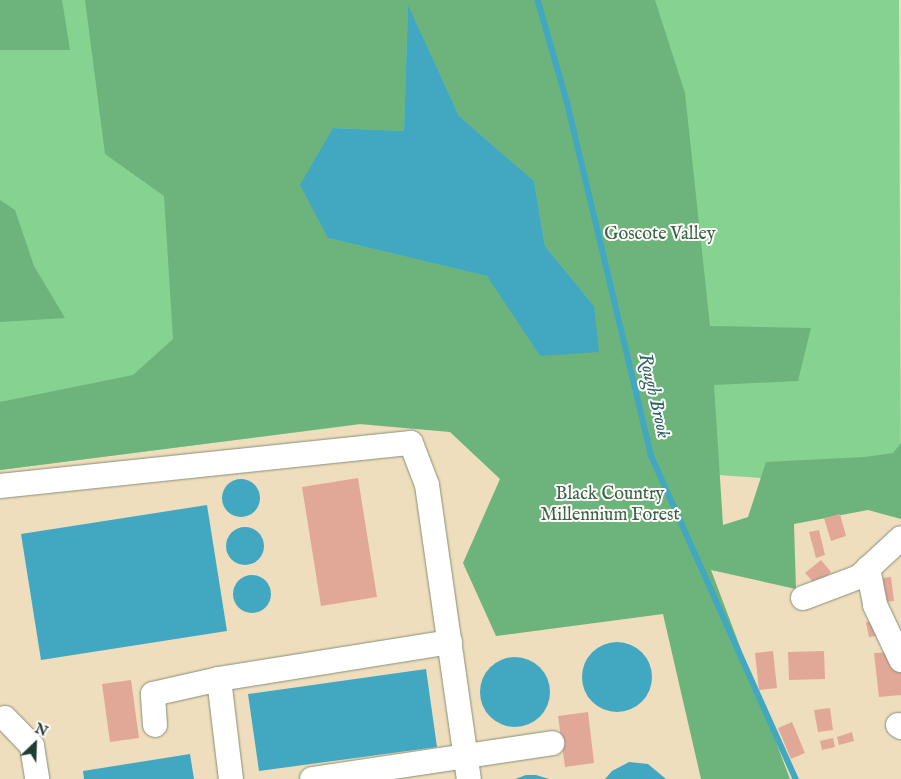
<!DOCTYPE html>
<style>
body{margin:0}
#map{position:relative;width:901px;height:779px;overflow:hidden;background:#efdebd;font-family:"IM FELL English",serif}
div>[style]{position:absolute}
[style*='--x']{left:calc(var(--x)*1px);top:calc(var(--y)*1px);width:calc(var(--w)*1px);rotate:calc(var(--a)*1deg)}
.green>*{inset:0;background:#86d291}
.forest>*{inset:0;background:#6cb47b}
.water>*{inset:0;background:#42a8c2}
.round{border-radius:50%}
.stream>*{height:5.5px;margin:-2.75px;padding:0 2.75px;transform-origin:2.75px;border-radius:2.75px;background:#42a8c2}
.building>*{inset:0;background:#e2a897}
.roads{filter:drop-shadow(0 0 1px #878e78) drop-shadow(0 0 1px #878e78)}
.minor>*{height:24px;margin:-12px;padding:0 12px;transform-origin:12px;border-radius:12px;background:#fff}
span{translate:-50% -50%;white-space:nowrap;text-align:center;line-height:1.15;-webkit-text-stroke:4px #fdfcf7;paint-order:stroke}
.park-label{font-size:18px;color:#39624b}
.water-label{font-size:19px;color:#2b6266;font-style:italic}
.north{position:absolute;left:10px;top:719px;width:50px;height:50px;-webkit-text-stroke:4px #fdfcf7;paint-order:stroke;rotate:24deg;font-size:14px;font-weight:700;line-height:20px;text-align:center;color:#1f3d34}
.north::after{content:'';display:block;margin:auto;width:18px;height:22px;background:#1f3d34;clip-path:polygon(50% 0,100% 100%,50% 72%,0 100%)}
</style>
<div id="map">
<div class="green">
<i style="clip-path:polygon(0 0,899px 0,901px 488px,608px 467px,463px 411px,0 470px)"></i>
</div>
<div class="forest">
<i style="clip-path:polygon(0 0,62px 0,70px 50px,0 50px)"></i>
<i style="clip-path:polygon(evenodd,85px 0,655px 0,685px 93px,710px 326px,811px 328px,798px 381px,714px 385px,723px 525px,748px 517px,766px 462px,864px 457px,893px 453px,901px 443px,901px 519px,868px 510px,794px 524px,796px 589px,711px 570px,790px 779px,701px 779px,663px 614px,496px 636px,463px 563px,500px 479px,450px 432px,359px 424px,0 470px,0 402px,133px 375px,173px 339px,164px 196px,105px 154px,85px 0,408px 6px,459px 116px,534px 181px,545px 246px,594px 306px,540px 356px,488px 276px,328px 238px,333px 128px,404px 131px,408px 6px)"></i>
<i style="clip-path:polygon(0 200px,15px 210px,34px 266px,65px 318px,0 322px)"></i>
</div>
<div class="water">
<i style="clip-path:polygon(408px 5px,459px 116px,534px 181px,545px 246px,594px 306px,599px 352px,540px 356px,487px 276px,328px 238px,300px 185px,333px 128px,404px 131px)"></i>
<i class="round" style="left:222px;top:479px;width:38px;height:38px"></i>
<i style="clip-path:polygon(207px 505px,227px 631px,41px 660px,21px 534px)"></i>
<i class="round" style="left:226px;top:527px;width:38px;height:38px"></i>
<i class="round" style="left:233px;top:575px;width:38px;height:38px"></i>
<i class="round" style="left:582px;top:642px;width:70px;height:70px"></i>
<i class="round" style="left:480px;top:657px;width:70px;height:70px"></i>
<i style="clip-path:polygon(426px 669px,437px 747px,259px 771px,248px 694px)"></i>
<i style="clip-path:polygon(190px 754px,194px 779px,84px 779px,83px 771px)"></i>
<i style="clip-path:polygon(629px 762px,648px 764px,666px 779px,605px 779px,612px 771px)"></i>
<i style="clip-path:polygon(526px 775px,536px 775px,549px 779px,515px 779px)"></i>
</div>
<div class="stream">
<i style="--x:538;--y:0;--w:105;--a:74"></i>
<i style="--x:567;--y:101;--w:366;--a:76.6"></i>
<i style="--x:652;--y:457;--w:353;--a:65.9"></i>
</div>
<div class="building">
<i style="clip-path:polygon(358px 478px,377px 597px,321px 606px,302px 487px)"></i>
<i style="clip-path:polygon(840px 514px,846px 536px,831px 541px,824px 518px)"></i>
<i style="clip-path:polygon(819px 530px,825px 555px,816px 558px,809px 532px)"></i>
<i style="clip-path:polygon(821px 560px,831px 572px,816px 585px,805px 573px)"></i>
<i style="clip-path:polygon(891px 577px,894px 601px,885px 602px,883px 578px)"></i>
<i style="clip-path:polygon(874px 621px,876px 636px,869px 637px,866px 622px)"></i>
<i style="clip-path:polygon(773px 651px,777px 688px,759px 690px,755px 653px)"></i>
<i style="clip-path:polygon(824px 651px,825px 679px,789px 680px,788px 652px)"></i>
<i style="clip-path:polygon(892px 652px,901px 667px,901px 695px,879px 697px,874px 653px)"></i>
<i style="clip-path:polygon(131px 680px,139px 738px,110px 742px,102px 684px)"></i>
<i style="clip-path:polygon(830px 708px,833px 730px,818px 732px,814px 710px)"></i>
<i style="clip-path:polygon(588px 712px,594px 763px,565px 767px,558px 716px)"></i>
<i style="clip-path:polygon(792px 722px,805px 753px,791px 759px,778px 728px)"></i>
<i style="clip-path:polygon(852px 732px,854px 741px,839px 745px,837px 737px)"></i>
<i style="clip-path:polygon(833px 738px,835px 747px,822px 750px,820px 741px)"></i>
</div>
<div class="roads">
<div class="minor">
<i style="--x:0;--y:486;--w:413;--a:-6"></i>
<i style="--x:411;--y:443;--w:45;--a:69.1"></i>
<i style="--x:427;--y:485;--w:297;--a:81.9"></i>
<i style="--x:868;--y:568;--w:38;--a:79"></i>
<i style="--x:875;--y:605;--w:61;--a:64.7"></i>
<i style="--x:803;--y:598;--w:60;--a:-20.6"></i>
<i style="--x:859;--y:577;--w:57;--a:-42.9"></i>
<i style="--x:219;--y:679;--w:101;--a:83.2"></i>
<i style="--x:5;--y:718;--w:39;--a:46"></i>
<i style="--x:32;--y:746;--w:33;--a:81"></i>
<i style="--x:155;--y:725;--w:31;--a:-94"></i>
<i style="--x:153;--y:694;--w:68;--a:-12.8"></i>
<i style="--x:219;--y:679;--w:234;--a:-9.1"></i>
<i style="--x:898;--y:725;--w:4;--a:34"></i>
<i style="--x:312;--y:779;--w:243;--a:-8.5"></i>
</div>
</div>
<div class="park-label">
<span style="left:660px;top:235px">Goscote Valley</span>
<span style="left:610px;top:506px">Black Country<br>Millennium Forest</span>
</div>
<div class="water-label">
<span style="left:653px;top:396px;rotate:77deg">Rough Brook</span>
</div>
<div class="north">N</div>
</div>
